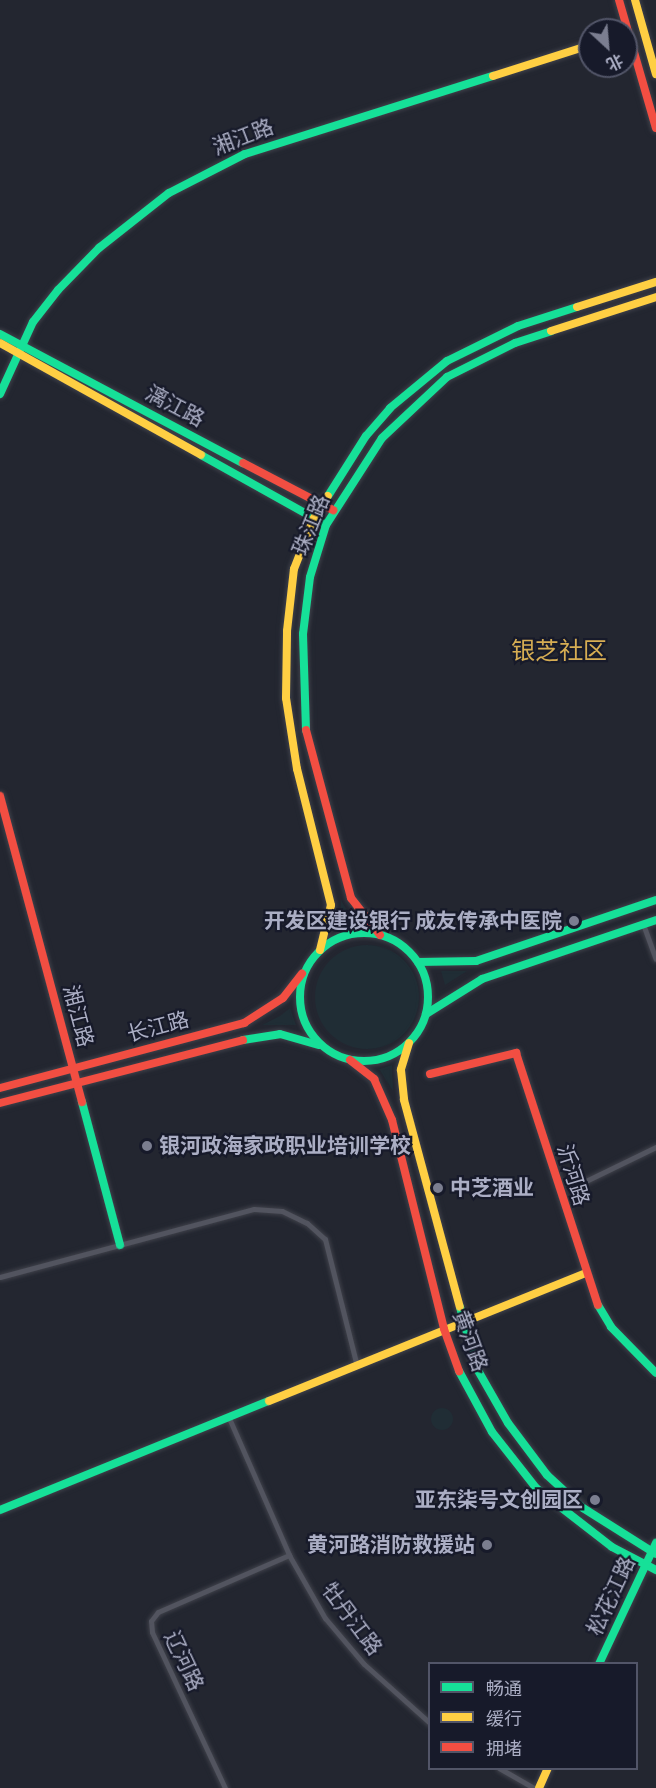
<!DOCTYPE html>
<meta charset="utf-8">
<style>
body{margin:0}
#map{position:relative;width:656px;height:1788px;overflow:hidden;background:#232630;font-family:"PT Sans Narrow","Noto Sans SC",sans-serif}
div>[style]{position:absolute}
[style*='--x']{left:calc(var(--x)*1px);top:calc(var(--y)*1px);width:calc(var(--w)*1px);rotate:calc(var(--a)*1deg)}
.green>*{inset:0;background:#202d35}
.round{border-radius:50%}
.roads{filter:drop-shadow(0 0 2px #3f414a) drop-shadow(0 0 2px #3f414a)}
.street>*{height:5px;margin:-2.5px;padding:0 2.5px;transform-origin:2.5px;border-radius:2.5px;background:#52545f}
.fast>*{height:8px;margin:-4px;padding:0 4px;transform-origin:4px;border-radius:4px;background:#16e098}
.fast>.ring{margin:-4px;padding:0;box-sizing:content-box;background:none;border:8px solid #16e098;border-radius:50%}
.slow>*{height:8px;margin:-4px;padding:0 4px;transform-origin:4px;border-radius:4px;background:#ffcf43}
.jam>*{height:8px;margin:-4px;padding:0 4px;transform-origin:4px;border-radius:4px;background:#f24e42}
.dots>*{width:16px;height:16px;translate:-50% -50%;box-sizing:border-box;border:3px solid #171a2a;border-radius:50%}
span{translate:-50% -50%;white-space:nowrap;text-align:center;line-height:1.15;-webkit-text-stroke:4.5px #171a2a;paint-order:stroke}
.street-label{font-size:21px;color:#abaec4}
.poi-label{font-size:21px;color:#abaec4;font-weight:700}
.right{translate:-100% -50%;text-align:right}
.left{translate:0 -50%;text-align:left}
.quarter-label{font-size:24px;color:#d6ad53}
.legend{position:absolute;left:428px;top:1662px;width:210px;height:108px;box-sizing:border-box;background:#171a2a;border:2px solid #525568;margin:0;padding:8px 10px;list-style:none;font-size:18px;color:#abaec4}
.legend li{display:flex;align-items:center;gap:12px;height:30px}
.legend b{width:30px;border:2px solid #525568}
.north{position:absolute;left:578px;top:18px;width:60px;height:60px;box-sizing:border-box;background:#171a2a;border:2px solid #525568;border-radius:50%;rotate:154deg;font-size:16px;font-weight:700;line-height:24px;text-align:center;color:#abaec4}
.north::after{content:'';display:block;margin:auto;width:21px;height:27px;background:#7b7e90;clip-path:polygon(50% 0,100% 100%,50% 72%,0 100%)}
</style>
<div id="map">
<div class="green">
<i style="clip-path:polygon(341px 900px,354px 923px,341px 926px)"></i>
<i class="round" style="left:315px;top:945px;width:104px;height:104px"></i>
<i style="clip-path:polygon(441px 971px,467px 971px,445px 985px)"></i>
<i style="clip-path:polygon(290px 1008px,296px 1025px,262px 1025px,280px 1016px)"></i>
<i style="clip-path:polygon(392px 1065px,393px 1091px,379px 1069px)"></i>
<i class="round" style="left:431px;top:1408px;width:22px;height:22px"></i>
</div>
<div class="roads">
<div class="street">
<i style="--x:643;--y:924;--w:37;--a:70"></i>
<i style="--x:586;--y:1181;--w:78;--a:-25.9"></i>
<i style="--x:0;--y:1277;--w:263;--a:-15"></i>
<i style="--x:254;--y:1209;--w:28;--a:4"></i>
<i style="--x:282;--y:1211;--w:28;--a:26"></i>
<i style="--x:307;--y:1223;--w:24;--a:42"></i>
<i style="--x:325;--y:1239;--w:131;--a:75.9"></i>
<i style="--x:229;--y:1418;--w:150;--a:66.3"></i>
<i style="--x:289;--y:1555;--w:73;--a:60.3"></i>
<i style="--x:325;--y:1618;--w:60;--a:49.7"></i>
<i style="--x:364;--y:1664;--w:89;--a:41.8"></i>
<i style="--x:499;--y:1768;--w:40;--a:29.7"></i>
<i style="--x:225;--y:1788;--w:172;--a:-115.1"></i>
<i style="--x:152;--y:1632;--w:11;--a:-95"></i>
<i style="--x:151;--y:1621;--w:11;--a:-52"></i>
<i style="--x:158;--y:1612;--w:143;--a:-23.5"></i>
</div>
<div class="fast">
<i style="--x:0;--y:334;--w:275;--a:28"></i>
<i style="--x:0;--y:394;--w:79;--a:-65.4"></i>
<i style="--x:33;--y:322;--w:41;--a:-52"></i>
<i style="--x:58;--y:290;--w:59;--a:-45.7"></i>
<i style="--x:99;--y:248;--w:89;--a:-38.2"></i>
<i style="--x:169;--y:193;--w:85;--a:-27.2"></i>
<i style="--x:245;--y:154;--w:260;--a:-17.5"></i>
<i style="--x:201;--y:455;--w:143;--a:29.2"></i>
<i style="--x:328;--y:496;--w:71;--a:-57.7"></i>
<i style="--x:366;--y:436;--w:37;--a:-49"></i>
<i style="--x:390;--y:408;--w:74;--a:-39.5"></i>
<i style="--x:447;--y:361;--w:79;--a:-26.2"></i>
<i style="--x:518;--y:326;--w:62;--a:-17.9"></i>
<i style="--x:306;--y:730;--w:96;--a:-91.8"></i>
<i style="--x:303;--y:634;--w:57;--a:-83"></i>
<i style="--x:310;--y:577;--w:54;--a:-72.9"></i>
<i style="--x:326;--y:525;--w:103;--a:-57.2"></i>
<i style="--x:382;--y:438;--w:89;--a:-43.2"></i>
<i style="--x:447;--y:377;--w:76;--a:-26.6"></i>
<i style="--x:515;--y:343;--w:38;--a:-18"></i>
<i class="ring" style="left:300px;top:933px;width:120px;height:120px"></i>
<i style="--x:418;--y:962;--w:58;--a:-1"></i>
<i style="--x:476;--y:961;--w:190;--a:-18.7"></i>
<i style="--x:426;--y:1014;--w:66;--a:-32"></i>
<i style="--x:482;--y:979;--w:184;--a:-18.7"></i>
<i style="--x:243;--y:1040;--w:37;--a:-9"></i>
<i style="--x:280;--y:1034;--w:40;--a:16"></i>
<i style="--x:82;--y:1102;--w:148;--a:75.1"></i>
<i style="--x:598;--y:1305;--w:26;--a:59"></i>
<i style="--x:611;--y:1327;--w:64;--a:45.6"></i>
<i style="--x:460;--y:1307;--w:62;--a:75.1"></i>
<i style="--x:476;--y:1367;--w:64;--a:60.3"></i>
<i style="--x:508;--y:1423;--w:65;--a:53.1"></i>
<i style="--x:547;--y:1475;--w:49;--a:42.5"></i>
<i style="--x:583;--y:1508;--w:86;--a:32.2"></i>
<i style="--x:459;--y:1371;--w:69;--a:61.6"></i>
<i style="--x:492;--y:1432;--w:71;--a:51.8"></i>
<i style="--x:536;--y:1488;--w:96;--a:37.8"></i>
<i style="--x:612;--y:1547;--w:50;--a:27.6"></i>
<i style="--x:0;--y:1510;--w:290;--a:-22.1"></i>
<i style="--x:599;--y:1664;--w:134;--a:-64.8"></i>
</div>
<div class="slow">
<i style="--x:635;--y:0;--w:77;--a:74.2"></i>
<i style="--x:493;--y:76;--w:102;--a:-17.7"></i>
<i style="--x:577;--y:307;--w:83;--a:-17.6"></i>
<i style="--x:551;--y:331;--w:110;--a:-17.9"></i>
<i style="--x:0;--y:343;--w:230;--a:29.1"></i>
<i style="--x:320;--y:950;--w:46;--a:-76.3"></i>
<i style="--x:331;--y:905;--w:140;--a:-104"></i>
<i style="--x:297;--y:769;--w:72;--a:-98.8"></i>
<i style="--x:286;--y:698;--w:67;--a:-89.1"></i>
<i style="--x:287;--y:631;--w:62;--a:-83.6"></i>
<i style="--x:294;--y:569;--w:55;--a:-68.6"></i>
<i style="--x:314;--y:518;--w:26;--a:-58"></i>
<i style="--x:409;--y:1043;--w:28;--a:107"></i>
<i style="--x:401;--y:1070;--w:30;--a:84"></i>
<i style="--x:404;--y:1100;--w:214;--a:74.9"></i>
<i style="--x:269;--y:1401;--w:340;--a:-22"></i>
<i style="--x:539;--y:1788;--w:22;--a:-66"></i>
</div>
<div class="jam">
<i style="--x:619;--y:0;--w:133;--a:73.9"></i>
<i style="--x:243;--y:463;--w:102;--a:27.6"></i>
<i style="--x:306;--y:730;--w:174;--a:75"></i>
<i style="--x:351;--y:898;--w:47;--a:51.9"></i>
<i style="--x:0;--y:796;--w:317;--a:75"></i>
<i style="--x:350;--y:1060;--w:31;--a:38"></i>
<i style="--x:374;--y:1079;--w:45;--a:66.3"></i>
<i style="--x:392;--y:1120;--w:215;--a:76"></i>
<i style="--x:444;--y:1329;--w:45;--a:70.3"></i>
<i style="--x:430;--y:1074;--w:89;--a:-13.7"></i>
<i style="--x:516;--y:1053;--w:265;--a:72"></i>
<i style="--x:0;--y:1088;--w:253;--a:-14.9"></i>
<i style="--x:244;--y:1023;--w:46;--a:-32.7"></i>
<i style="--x:283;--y:998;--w:31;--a:-52"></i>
<i style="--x:0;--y:1103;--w:251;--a:-14.5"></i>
</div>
</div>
<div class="dots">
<i style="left:574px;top:921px;background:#7b7e90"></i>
<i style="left:147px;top:1146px;background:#7b7e90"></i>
<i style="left:438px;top:1188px;background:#7b7e90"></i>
<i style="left:595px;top:1500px;background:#7b7e90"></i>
<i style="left:487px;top:1545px;background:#7b7e90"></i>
</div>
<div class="street-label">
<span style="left:243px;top:137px;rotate:-21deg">湘江路</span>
<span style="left:175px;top:406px;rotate:28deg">漓江路</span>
<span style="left:311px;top:525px;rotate:-68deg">珠江路</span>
<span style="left:78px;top:1016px;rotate:75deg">湘江路</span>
<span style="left:158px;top:1027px;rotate:-15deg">长江路</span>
<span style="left:573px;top:1175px;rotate:73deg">沂河路</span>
<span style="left:470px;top:1341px;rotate:70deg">黄河路</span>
<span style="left:611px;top:1596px;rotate:-65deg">松花江路</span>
<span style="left:352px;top:1619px;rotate:53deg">牡丹江路</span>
<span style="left:184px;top:1661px;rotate:65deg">辽河路</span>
</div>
<div class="poi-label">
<span class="right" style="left:562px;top:921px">开发区建设银行 成友传承中医院</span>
<span class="left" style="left:159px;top:1146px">银河政海家政职业培训学校</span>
<span class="left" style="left:450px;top:1188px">中芝酒业</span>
<span class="right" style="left:583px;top:1500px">亚东柒号文创园区</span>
<span class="right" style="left:475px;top:1545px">黄河路消防救援站</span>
</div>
<div class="quarter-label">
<span style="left:559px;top:651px">银芝社区</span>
</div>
<ul class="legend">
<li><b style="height:8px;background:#16e098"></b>畅通</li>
<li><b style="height:8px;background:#ffcf43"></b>缓行</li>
<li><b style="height:8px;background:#f24e42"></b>拥堵</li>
</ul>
<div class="north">北</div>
</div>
